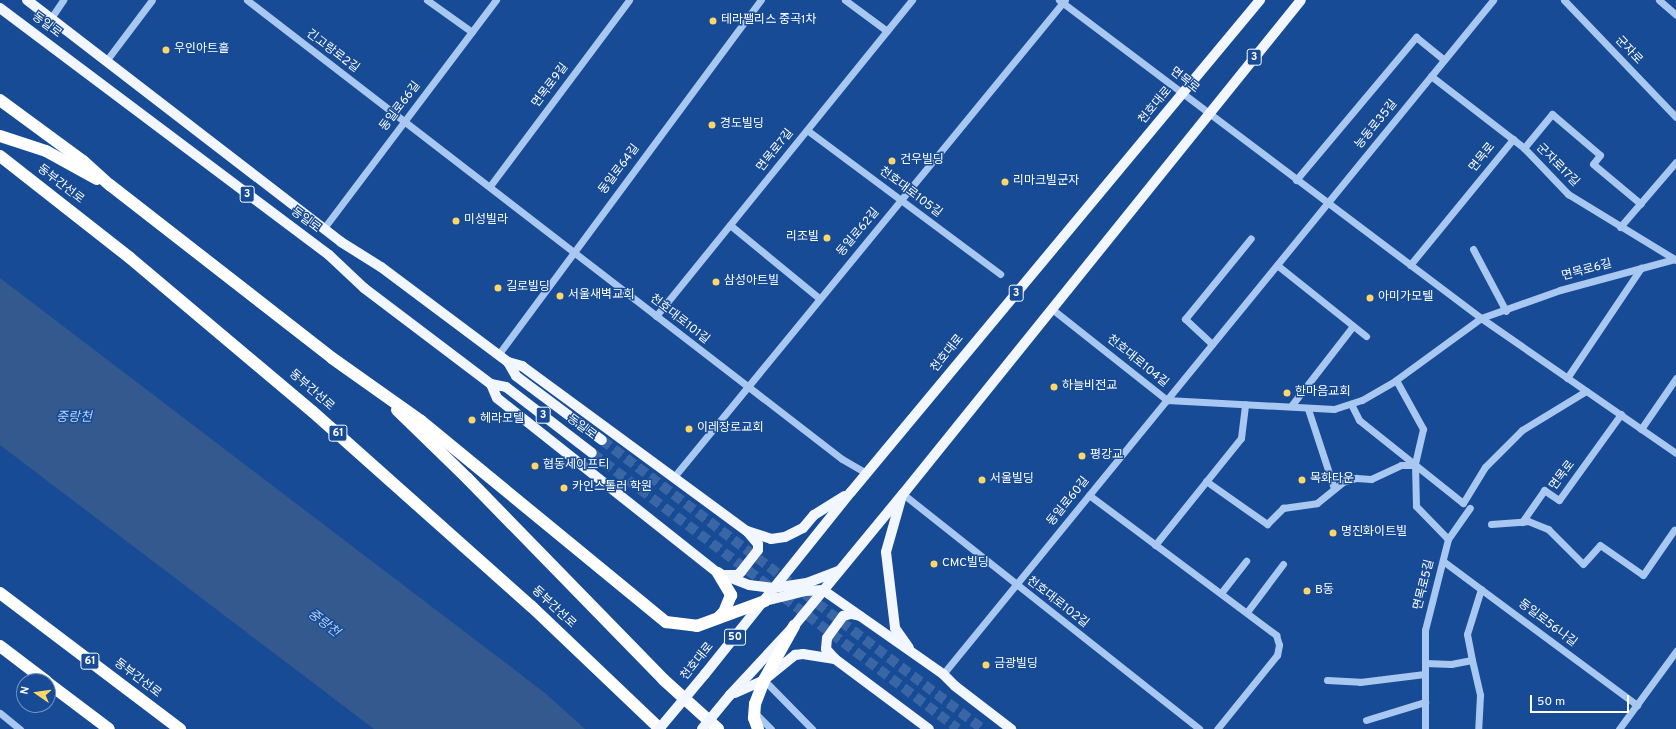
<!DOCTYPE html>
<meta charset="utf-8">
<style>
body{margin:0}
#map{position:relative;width:1676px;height:729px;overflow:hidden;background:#174b95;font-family:Overpass,"Noto Sans KR",sans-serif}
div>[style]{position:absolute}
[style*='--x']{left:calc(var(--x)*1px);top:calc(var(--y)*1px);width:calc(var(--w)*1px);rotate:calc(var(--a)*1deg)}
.water>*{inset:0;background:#34598f}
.major-tunnel>*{height:10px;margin-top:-5px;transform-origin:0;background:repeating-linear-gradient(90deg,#3a66a5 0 10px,transparent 0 15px)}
.minor>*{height:7px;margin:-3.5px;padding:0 3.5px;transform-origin:3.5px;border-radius:3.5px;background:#a8c7f1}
.major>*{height:10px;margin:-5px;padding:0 5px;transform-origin:5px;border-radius:5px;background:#f2f7ff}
.highway>*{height:12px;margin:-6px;padding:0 6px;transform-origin:6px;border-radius:6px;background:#fff}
.major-bridge>*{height:10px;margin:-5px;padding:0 5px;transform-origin:5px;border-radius:5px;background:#f2f7ff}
.dots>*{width:11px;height:11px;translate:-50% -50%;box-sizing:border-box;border:2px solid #174b95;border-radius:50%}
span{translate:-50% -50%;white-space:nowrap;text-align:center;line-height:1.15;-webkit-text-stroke:3px #174b95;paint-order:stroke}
.shield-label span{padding:1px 3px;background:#174b95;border:1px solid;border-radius:3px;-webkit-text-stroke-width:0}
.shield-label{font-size:11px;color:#fff;font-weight:700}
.poi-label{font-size:12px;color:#fff}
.left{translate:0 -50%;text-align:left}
.right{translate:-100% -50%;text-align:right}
.street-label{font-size:12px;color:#fff}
.water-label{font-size:13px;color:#b5d1f7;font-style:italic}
.north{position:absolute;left:16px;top:673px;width:40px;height:40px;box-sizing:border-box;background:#174b95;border:1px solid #7493bf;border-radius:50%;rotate:283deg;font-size:11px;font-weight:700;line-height:16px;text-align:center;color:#fff}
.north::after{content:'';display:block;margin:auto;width:14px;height:18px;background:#ffd768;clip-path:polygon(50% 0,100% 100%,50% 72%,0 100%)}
.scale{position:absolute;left:1530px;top:695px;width:99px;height:18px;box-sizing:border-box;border:2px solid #fff;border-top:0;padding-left:5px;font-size:12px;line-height:14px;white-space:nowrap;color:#fff;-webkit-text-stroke:3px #174b95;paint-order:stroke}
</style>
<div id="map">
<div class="water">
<i style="clip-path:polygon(0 278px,545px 693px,585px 729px,374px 729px,0 445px)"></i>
</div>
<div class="major-tunnel">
<i style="--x:602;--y:440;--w:478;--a:37.2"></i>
<i style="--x:592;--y:453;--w:458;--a:37"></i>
</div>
<div class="minor">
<i style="--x:247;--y:0;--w:751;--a:37.65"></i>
<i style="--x:842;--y:459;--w:28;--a:30"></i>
<i style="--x:427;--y:0;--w:55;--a:35.4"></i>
<i style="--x:845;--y:0;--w:52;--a:36.4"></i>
<i style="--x:1059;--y:0;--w:528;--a:37"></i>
<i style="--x:1481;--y:318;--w:237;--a:34.7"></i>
<i style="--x:1564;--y:0;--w:162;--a:46.3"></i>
<i style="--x:1659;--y:0;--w:23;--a:41"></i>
<i style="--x:51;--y:18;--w:22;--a:-56"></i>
<i style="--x:106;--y:61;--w:76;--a:-53"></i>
<i style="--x:1431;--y:76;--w:118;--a:37.7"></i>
<i style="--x:1524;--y:148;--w:64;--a:46.3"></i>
<i style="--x:1568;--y:194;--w:127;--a:31.4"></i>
<i style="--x:807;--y:130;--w:241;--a:36.7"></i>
<i style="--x:1524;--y:148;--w:44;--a:-50.5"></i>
<i style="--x:1552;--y:114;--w:63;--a:40.5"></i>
<i style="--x:1600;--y:155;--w:11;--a:128"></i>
<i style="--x:1593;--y:164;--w:62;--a:39.8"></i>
<i style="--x:1296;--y:180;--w:187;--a:-50"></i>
<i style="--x:1416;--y:37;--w:36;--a:39"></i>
<i style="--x:490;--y:186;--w:232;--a:-53.2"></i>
<i style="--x:730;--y:225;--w:115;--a:39.4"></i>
<i style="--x:1620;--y:227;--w:86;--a:-49.3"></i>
<i style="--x:324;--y:228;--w:286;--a:-53"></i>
<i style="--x:1473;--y:249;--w:70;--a:62"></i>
<i style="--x:1277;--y:265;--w:114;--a:38.6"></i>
<i style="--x:1410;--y:265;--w:163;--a:-50.7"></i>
<i style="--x:1052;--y:309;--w:147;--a:38.4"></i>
<i style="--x:1167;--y:400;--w:167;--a:3.1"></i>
<i style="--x:1334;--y:409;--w:29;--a:-18"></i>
<i style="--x:1362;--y:400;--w:39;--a:-30"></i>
<i style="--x:1396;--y:380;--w:105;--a:-36.1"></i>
<i style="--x:1481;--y:318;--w:84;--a:-19.5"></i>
<i style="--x:1560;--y:290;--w:119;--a:-15.1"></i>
<i style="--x:656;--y:316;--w:407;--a:-51"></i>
<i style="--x:1212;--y:344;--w:37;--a:-137"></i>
<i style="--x:1185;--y:319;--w:104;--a:-50.8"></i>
<i style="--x:498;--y:355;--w:442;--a:-53.5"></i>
<i style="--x:1567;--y:378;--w:133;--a:-56.1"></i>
<i style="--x:1396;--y:380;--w:56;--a:61.1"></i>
<i style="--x:1423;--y:429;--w:37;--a:103"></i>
<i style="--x:1415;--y:465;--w:41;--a:88.6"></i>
<i style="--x:1416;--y:506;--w:46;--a:45.9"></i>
<i style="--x:1351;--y:404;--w:18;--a:63"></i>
<i style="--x:1359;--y:420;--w:133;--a:38.6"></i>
<i style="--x:1463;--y:503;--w:42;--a:-58.6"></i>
<i style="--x:1485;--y:467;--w:52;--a:-45"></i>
<i style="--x:1522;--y:430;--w:75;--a:-31.4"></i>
<i style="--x:1291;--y:406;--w:101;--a:-52.2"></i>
<i style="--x:1308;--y:409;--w:83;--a:71.8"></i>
<i style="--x:1641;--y:429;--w:62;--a:-55.5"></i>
<i style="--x:673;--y:478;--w:618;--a:-50.65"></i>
<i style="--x:1206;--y:481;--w:75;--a:35.2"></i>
<i style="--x:1267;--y:524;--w:23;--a:-45"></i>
<i style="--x:1283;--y:508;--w:34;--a:-8"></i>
<i style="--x:1317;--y:503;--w:33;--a:-39"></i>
<i style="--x:1343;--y:482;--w:14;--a:-17"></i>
<i style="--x:1356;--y:478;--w:15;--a:4"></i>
<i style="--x:1371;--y:479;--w:33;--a:-25"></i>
<i style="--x:1401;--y:465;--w:14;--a:0"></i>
<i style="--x:903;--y:494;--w:378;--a:38.4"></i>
<i style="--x:1089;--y:495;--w:234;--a:36.8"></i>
<i style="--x:1276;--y:635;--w:10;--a:73"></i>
<i style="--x:1279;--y:645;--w:10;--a:101"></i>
<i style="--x:1277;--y:655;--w:95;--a:129"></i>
<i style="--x:1522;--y:522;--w:6;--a:-9"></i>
<i style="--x:1528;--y:521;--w:22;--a:22"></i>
<i style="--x:1548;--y:529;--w:49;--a:45"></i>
<i style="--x:1583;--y:564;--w:25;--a:-48"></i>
<i style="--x:1600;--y:545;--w:52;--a:34.9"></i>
<i style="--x:1643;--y:575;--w:55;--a:-55.4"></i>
<i style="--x:1491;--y:524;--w:31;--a:-4"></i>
<i style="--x:1522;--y:522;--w:39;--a:-55"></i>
<i style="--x:1544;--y:490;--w:18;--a:34"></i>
<i style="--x:1559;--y:500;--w:106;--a:-54.2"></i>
<i style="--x:1155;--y:545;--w:137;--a:-51.2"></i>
<i style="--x:1241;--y:438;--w:34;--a:-83"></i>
<i style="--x:1443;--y:561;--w:242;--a:36.6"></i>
<i style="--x:1221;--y:593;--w:41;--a:-52"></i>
<i style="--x:1247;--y:612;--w:60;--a:-53.1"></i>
<i style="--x:1472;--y:660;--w:26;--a:-101"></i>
<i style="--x:1467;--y:634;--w:47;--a:-72.7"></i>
<i style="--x:1425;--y:663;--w:26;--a:2"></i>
<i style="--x:1451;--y:664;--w:21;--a:-11"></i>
<i style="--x:1472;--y:660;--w:36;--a:77"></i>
<i style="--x:1480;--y:695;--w:34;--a:93"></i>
<i style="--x:943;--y:674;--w:870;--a:-50.78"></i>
<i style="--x:764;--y:680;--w:69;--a:45.6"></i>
<i style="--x:1327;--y:680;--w:33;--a:3"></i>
<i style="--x:1360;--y:682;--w:65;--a:-7"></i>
<i style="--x:754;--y:712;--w:24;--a:45"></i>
<i style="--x:0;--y:713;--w:26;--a:39"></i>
<i style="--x:1366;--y:720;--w:62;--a:-17"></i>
<i style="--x:1425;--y:729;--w:99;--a:-90"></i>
<i style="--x:1425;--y:630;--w:94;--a:-75.8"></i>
<i style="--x:1448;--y:539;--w:38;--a:-55"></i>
<i style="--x:1619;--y:729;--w:97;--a:-53.8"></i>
</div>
<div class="major">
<i style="--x:27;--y:0;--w:396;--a:37.6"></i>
<i style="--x:341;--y:242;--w:47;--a:32"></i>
<i style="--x:381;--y:267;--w:159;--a:36.8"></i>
<i style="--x:508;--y:362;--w:16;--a:60"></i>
<i style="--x:516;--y:376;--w:107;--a:36.7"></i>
<i style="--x:0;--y:8;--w:411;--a:36.9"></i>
<i style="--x:329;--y:255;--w:48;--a:43.3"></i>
<i style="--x:364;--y:288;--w:159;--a:37.1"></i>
<i style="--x:491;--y:384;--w:15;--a:11"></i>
<i style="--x:506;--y:387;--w:108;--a:37.5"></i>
<i style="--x:508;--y:362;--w:15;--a:16"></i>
<i style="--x:522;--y:366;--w:279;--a:36.3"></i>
<i style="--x:747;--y:531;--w:17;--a:50"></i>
<i style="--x:758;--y:544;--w:6;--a:90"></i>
<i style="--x:758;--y:550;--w:28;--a:128"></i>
<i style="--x:741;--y:572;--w:5;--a:143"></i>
<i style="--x:737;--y:575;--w:11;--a:180"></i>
<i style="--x:491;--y:384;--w:15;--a:67"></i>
<i style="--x:497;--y:398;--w:282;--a:38.4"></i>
<i style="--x:718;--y:573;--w:33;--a:21"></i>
<i style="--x:749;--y:585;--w:25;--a:7"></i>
<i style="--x:774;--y:588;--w:33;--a:-9"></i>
<i style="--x:807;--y:583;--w:33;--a:-21"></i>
<i style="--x:901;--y:499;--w:55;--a:105.8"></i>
<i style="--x:886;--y:552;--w:77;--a:83.2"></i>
<i style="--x:895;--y:628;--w:24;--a:55"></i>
<i style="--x:747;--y:531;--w:25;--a:18"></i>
<i style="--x:771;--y:539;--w:14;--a:-8"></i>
<i style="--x:785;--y:537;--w:20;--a:-27"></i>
<i style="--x:803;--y:528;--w:17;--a:-50"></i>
<i style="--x:814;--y:515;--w:36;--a:-32"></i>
<i style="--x:765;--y:601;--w:41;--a:-14"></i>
<i style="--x:805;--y:591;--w:18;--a:-3"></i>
<i style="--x:823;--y:590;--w:146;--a:35"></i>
<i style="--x:943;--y:674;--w:17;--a:45"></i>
<i style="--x:955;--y:686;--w:71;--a:37.5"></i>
<i style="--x:860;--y:616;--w:9;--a:-167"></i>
<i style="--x:851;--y:614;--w:8;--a:166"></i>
<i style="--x:843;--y:616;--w:27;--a:126"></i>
<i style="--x:827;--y:638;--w:11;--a:95"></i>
<i style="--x:826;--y:649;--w:13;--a:48"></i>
<i style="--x:835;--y:659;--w:117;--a:36.7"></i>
<i style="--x:705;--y:674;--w:233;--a:-51.3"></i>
<i style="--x:851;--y:492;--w:640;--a:-50.26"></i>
<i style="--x:735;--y:693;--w:32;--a:-24"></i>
<i style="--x:764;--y:680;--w:40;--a:-39"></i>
<i style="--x:795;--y:655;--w:8;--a:-7"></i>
<i style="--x:803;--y:654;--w:32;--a:9"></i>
<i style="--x:730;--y:695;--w:94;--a:-47.2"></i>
<i style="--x:794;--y:626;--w:171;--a:-50.5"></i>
<i style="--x:903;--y:494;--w:634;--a:-51.14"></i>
</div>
<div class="highway">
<i style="--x:0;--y:100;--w:103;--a:36.3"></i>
<i style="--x:83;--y:161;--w:36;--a:42"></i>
<i style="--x:110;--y:185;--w:281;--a:37.9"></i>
<i style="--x:332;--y:358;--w:109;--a:35.3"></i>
<i style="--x:421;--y:421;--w:317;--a:39.4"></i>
<i style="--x:666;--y:622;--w:31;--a:7"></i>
<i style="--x:697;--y:626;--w:72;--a:-20.2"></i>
<i style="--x:0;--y:136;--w:48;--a:18.1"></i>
<i style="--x:46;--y:151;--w:58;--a:28.8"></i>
<i style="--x:0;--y:156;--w:165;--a:38.1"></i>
<i style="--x:130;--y:258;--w:239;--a:40.1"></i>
<i style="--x:313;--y:412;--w:292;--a:41.7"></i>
<i style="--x:531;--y:606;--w:178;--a:43.6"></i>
<i style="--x:397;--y:410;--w:98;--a:44.2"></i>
<i style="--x:467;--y:478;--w:282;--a:45.7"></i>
<i style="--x:664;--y:680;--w:73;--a:42.2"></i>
<i style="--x:718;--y:573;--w:26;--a:59"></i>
<i style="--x:731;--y:595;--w:18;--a:112"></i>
<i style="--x:724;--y:612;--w:7;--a:135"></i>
<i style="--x:0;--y:593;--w:226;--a:37.1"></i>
<i style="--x:0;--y:646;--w:58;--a:37.3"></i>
<i style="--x:48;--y:683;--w:76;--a:37"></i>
<i style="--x:758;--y:729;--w:12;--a:-110"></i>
<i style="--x:754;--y:718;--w:14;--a:-86"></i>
<i style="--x:755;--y:704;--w:26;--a:-69"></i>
<i style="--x:764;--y:680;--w:62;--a:-60.9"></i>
</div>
<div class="major-bridge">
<i style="--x:659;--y:729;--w:72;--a:-50.1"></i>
<i style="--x:702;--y:729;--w:44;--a:-50.5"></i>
</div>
<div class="dots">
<i style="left:713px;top:21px;background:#ffd768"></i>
<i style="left:166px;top:50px;background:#ffd768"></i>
<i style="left:712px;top:125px;background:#ffd768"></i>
<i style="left:892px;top:161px;background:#ffd768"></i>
<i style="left:1005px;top:182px;background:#ffd768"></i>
<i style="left:456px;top:221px;background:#ffd768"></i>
<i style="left:827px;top:238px;background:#ffd768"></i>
<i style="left:716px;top:282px;background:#ffd768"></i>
<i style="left:498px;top:288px;background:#ffd768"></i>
<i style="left:560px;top:296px;background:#ffd768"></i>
<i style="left:1370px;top:298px;background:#ffd768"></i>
<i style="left:1054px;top:387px;background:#ffd768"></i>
<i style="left:1287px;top:393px;background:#ffd768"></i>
<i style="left:472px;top:420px;background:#ffd768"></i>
<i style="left:689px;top:429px;background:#ffd768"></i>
<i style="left:1082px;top:456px;background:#ffd768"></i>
<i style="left:535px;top:466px;background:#ffd768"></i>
<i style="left:982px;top:480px;background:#ffd768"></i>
<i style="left:1302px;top:480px;background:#ffd768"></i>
<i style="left:564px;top:488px;background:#ffd768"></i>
<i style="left:1333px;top:533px;background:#ffd768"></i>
<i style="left:934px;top:564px;background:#ffd768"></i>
<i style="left:1307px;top:591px;background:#ffd768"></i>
<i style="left:986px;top:665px;background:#ffd768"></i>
</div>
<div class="shield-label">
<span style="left:1254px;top:57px">3</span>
<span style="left:247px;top:194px">3</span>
<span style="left:1016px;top:293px">3</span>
<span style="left:543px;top:415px">3</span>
<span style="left:338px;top:433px">61</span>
<span style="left:735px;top:637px">50</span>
<span style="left:90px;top:661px">61</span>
</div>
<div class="poi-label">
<span class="left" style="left:721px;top:21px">테라팰리스 중곡1차</span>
<span class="left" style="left:174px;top:50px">우인아트홀</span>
<span class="left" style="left:720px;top:125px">경도빌딩</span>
<span class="left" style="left:900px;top:161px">건우빌딩</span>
<span class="left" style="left:1013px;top:182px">리마크빌군자</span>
<span class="left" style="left:464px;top:221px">미성빌라</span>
<span class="right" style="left:819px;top:238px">리조빌</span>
<span class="left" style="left:724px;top:282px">삼성아트빌</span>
<span class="left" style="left:506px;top:288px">길로빌딩</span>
<span class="left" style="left:568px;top:296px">서울새벽교회</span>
<span class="left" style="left:1378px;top:298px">아미가모텔</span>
<span class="left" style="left:1062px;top:387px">하늘비전교</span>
<span class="left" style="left:1295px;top:393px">한마음교회</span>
<span class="left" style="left:480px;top:420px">헤라모텔</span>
<span class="left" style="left:697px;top:429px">이레장로교회</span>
<span class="left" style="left:1090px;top:456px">평강교</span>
<span class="left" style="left:543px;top:466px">협동세이프티</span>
<span class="left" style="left:990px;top:480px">서울빌딩</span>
<span class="left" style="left:1310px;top:480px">목화타운</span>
<span class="left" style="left:572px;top:488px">카인스톨러 학원</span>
<span class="left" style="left:1341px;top:533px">명진화이트빌</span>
<span class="left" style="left:942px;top:564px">CMC빌딩</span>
<span class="left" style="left:1315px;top:591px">B동</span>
<span class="left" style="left:994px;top:665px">금광빌딩</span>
</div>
<div class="street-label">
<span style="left:46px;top:26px;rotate:37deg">동일로</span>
<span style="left:1628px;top:51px;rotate:46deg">군자로</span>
<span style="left:332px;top:52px;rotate:37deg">긴고랑로2길</span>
<span style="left:1184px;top:81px;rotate:39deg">면목로</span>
<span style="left:551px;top:86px;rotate:-53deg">면목로9길</span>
<span style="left:1156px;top:106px;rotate:-50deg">천호대로</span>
<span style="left:401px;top:107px;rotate:-53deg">동일로66길</span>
<span style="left:1377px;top:125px;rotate:-51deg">능동로35길</span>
<span style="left:776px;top:151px;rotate:-51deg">면목로7길</span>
<span style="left:1483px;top:158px;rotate:-51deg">면목로</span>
<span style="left:1557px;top:166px;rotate:45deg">군자로17길</span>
<span style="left:620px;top:170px;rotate:-53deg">동일로64길</span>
<span style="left:60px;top:185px;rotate:38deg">동부간선로</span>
<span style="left:910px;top:193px;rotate:37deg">천호대로105길</span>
<span style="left:305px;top:221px;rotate:37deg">동일로</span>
<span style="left:859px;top:233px;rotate:-50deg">동일로62길</span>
<span style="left:1587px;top:271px;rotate:-15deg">면목로6길</span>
<span style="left:679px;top:320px;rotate:38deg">천호대로101길</span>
<span style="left:948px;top:354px;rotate:-51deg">천호대로</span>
<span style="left:1137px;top:362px;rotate:39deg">천호대로104길</span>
<span style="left:311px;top:391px;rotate:41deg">동부간선로</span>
<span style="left:581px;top:428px;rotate:37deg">동일로</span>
<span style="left:1563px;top:476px;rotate:-53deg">면목로</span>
<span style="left:1069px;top:502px;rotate:-51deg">동일로60길</span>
<span style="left:1425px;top:585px;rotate:-76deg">면목로5길</span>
<span style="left:1057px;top:603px;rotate:38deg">천호대로102길</span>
<span style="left:553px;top:608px;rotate:43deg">동부간선로</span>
<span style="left:1547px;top:624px;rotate:37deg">동일로56나길</span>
<span style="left:698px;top:662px;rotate:-51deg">천호대로</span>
<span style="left:137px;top:679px;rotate:37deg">동부간선로</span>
</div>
<div class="water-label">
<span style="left:74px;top:418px">중랑천</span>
<span style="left:323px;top:624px;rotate:38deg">중랑천</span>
</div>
<div class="north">N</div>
<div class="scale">50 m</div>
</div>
